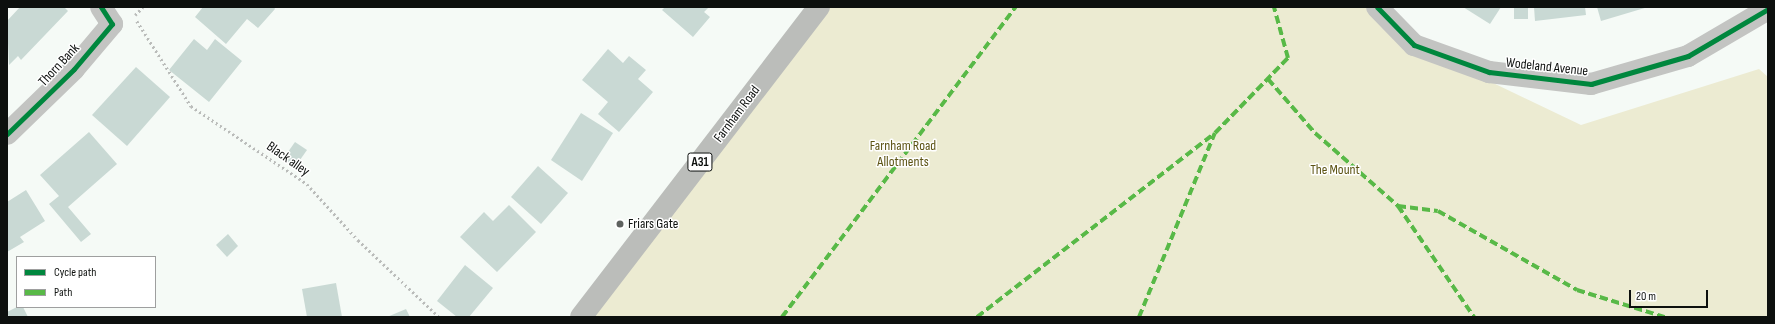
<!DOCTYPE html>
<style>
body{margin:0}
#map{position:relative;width:1775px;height:324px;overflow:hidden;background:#f5faf6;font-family:"Sofia Sans Condensed",sans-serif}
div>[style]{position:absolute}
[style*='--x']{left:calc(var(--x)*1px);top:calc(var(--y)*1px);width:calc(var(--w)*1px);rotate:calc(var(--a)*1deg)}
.green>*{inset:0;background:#ecebd2}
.building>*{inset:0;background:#c9d9d4}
.path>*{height:2.5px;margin-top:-1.25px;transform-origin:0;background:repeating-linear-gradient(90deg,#babcba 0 2px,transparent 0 5px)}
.street>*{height:22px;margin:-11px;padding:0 11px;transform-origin:11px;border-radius:11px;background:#c3c4c2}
.primary>*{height:22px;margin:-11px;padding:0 11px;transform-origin:11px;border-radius:11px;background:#bbbdba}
.quiet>*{height:4px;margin-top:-2px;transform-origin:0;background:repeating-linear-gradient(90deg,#58b947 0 8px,transparent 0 12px)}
.cycleway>*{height:5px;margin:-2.5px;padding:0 2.5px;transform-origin:2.5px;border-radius:2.5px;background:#00873e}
.dots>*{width:11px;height:11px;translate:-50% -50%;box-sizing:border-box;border:2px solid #fff;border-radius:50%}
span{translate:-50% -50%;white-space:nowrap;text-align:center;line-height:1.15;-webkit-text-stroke:3px #fff;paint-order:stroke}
.shield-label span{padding:1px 3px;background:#fff;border:1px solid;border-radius:3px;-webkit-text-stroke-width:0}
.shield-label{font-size:13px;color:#0d100e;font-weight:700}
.street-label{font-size:14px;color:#0d100e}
.park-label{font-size:14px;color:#5c5313}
.poi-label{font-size:14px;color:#0d100e}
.left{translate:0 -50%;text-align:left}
.frame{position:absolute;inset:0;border:8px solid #0d100e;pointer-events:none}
.legend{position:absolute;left:16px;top:256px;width:140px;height:52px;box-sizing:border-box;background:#fff;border:1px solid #9e9f9f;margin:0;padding:5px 7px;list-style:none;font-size:12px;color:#0d100e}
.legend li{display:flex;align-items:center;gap:8px;height:20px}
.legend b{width:20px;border:1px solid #9e9f9f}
.scale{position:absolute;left:1629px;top:290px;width:79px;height:18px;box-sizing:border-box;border:2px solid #0d100e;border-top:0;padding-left:5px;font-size:12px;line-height:14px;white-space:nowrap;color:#0d100e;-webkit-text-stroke:3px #fff;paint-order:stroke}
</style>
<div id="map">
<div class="green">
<i style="clip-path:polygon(830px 7px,1377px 7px,1414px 45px,1581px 125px,1759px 69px,1768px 77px,1768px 317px,591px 317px)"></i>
</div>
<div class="building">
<i style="clip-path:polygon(20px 7px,64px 7px,68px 11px,21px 60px,18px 56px,9px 65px,7px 21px)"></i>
<i style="clip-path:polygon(203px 7px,274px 7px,275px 9px,258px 28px,247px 19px,226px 44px,195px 17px)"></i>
<i style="clip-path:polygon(665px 7px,709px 7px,704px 12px,710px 17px,693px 37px,662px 10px)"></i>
<i style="clip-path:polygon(1463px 7px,1501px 7px,1490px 24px)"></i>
<i style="clip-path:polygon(1514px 7px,1528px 7px,1528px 19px,1514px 19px)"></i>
<i style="clip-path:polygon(1534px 7px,1585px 7px,1586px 15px,1535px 21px)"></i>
<i style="clip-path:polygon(1597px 7px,1648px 7px,1601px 21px)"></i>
<i style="clip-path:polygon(194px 39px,207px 50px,215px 39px,242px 61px,209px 102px,169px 70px)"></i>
<i style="clip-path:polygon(608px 49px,623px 63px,629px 56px,646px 70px,638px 79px,653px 92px,619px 132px,598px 114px,608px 102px,582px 80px)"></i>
<i style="clip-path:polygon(136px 67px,170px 97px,127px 146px,92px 115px)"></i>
<i style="clip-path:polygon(581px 113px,613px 133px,582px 181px,551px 160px)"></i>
<i style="clip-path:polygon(89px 132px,117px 164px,68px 207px,91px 234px,81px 242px,49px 204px,59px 196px,40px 175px)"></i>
<i style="clip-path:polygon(295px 142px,307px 150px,295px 167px,283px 159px)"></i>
<i style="clip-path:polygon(538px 166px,568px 193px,541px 224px,511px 197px)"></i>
<i style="clip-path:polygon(26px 190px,45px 221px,20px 237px,24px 242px,7px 252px,7px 202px)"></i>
<i style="clip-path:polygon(509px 205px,536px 232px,497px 272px,460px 237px,484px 212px,493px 221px)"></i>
<i style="clip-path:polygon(228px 234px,238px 246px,227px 257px,216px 245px)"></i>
<i style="clip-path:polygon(465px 265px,493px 288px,469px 317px,457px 317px,437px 301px)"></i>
<i style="clip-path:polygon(336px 283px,342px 317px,307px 317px,302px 289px)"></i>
<i style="clip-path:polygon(17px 307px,23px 307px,28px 317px,9px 317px,7px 312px)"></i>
<i style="clip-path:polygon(406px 309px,410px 317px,387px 317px)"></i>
</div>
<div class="path">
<i style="--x:135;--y:15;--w:11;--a:-45"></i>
<i style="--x:137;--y:21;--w:101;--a:57.6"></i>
<i style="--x:191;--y:106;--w:140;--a:33.9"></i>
<i style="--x:307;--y:184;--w:76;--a:47.7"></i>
<i style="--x:358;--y:240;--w:112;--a:43.5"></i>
</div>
<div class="street">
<i style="--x:1377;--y:7;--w:53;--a:45.8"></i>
<i style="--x:1414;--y:45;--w:80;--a:19.8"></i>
<i style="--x:1489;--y:72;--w:103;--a:6.7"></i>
<i style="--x:1591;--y:84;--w:101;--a:-16.1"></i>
<i style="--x:1688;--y:56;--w:93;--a:-30.4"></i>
<i style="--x:7;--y:134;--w:93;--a:-44.1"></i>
<i style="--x:74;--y:69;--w:59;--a:-49.8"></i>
<i style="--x:112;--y:24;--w:20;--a:-123"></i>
</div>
<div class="primary">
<i style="--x:581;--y:317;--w:391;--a:-52.5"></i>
</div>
<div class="quiet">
<i style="--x:1268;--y:79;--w:72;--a:49"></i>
<i style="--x:1315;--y:133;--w:111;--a:41.3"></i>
<i style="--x:1398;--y:206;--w:40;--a:7.1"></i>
<i style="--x:1438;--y:211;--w:160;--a:29.6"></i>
<i style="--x:1577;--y:290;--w:92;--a:17.1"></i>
<i style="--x:1398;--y:206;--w:135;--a:55.6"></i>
<i style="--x:782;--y:317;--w:388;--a:-53"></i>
<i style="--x:977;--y:317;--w:299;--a:-37.7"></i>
<i style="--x:1139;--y:317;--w:199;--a:-67.6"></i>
<i style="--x:1215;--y:133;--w:105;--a:-45.8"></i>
<i style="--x:1288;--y:58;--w:53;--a:-105.4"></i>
</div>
<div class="cycleway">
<i style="--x:1377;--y:7;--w:53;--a:45.8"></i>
<i style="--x:1414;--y:45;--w:80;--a:19.8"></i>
<i style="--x:1489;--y:72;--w:103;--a:6.7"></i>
<i style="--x:1591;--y:84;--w:101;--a:-16.1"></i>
<i style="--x:1688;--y:56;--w:93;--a:-30.4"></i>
<i style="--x:7;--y:134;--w:93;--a:-44.1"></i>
<i style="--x:74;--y:69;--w:59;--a:-49.8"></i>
<i style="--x:112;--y:24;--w:20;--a:-123"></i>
</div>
<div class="dots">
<i style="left:620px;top:224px;background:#5e625f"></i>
</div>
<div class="shield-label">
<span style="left:700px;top:162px">A31</span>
</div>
<div class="street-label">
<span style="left:59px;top:65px;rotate:-47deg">Thorn Bank</span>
<span style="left:1547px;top:67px;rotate:6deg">Wodeland Avenue</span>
<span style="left:737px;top:114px;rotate:-53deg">Farnham Road</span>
<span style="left:288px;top:159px;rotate:35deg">Black alley</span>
</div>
<div class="park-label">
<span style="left:903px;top:154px">Farnham Road<br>Allotments</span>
<span style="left:1335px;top:170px">The Mount</span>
</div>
<div class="poi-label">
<span class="left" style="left:628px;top:224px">Friars Gate</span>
</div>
<div class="frame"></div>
<ul class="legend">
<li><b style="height:5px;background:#00873e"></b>Cycle path</li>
<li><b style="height:5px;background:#58b947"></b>Path</li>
</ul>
<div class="scale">20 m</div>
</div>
